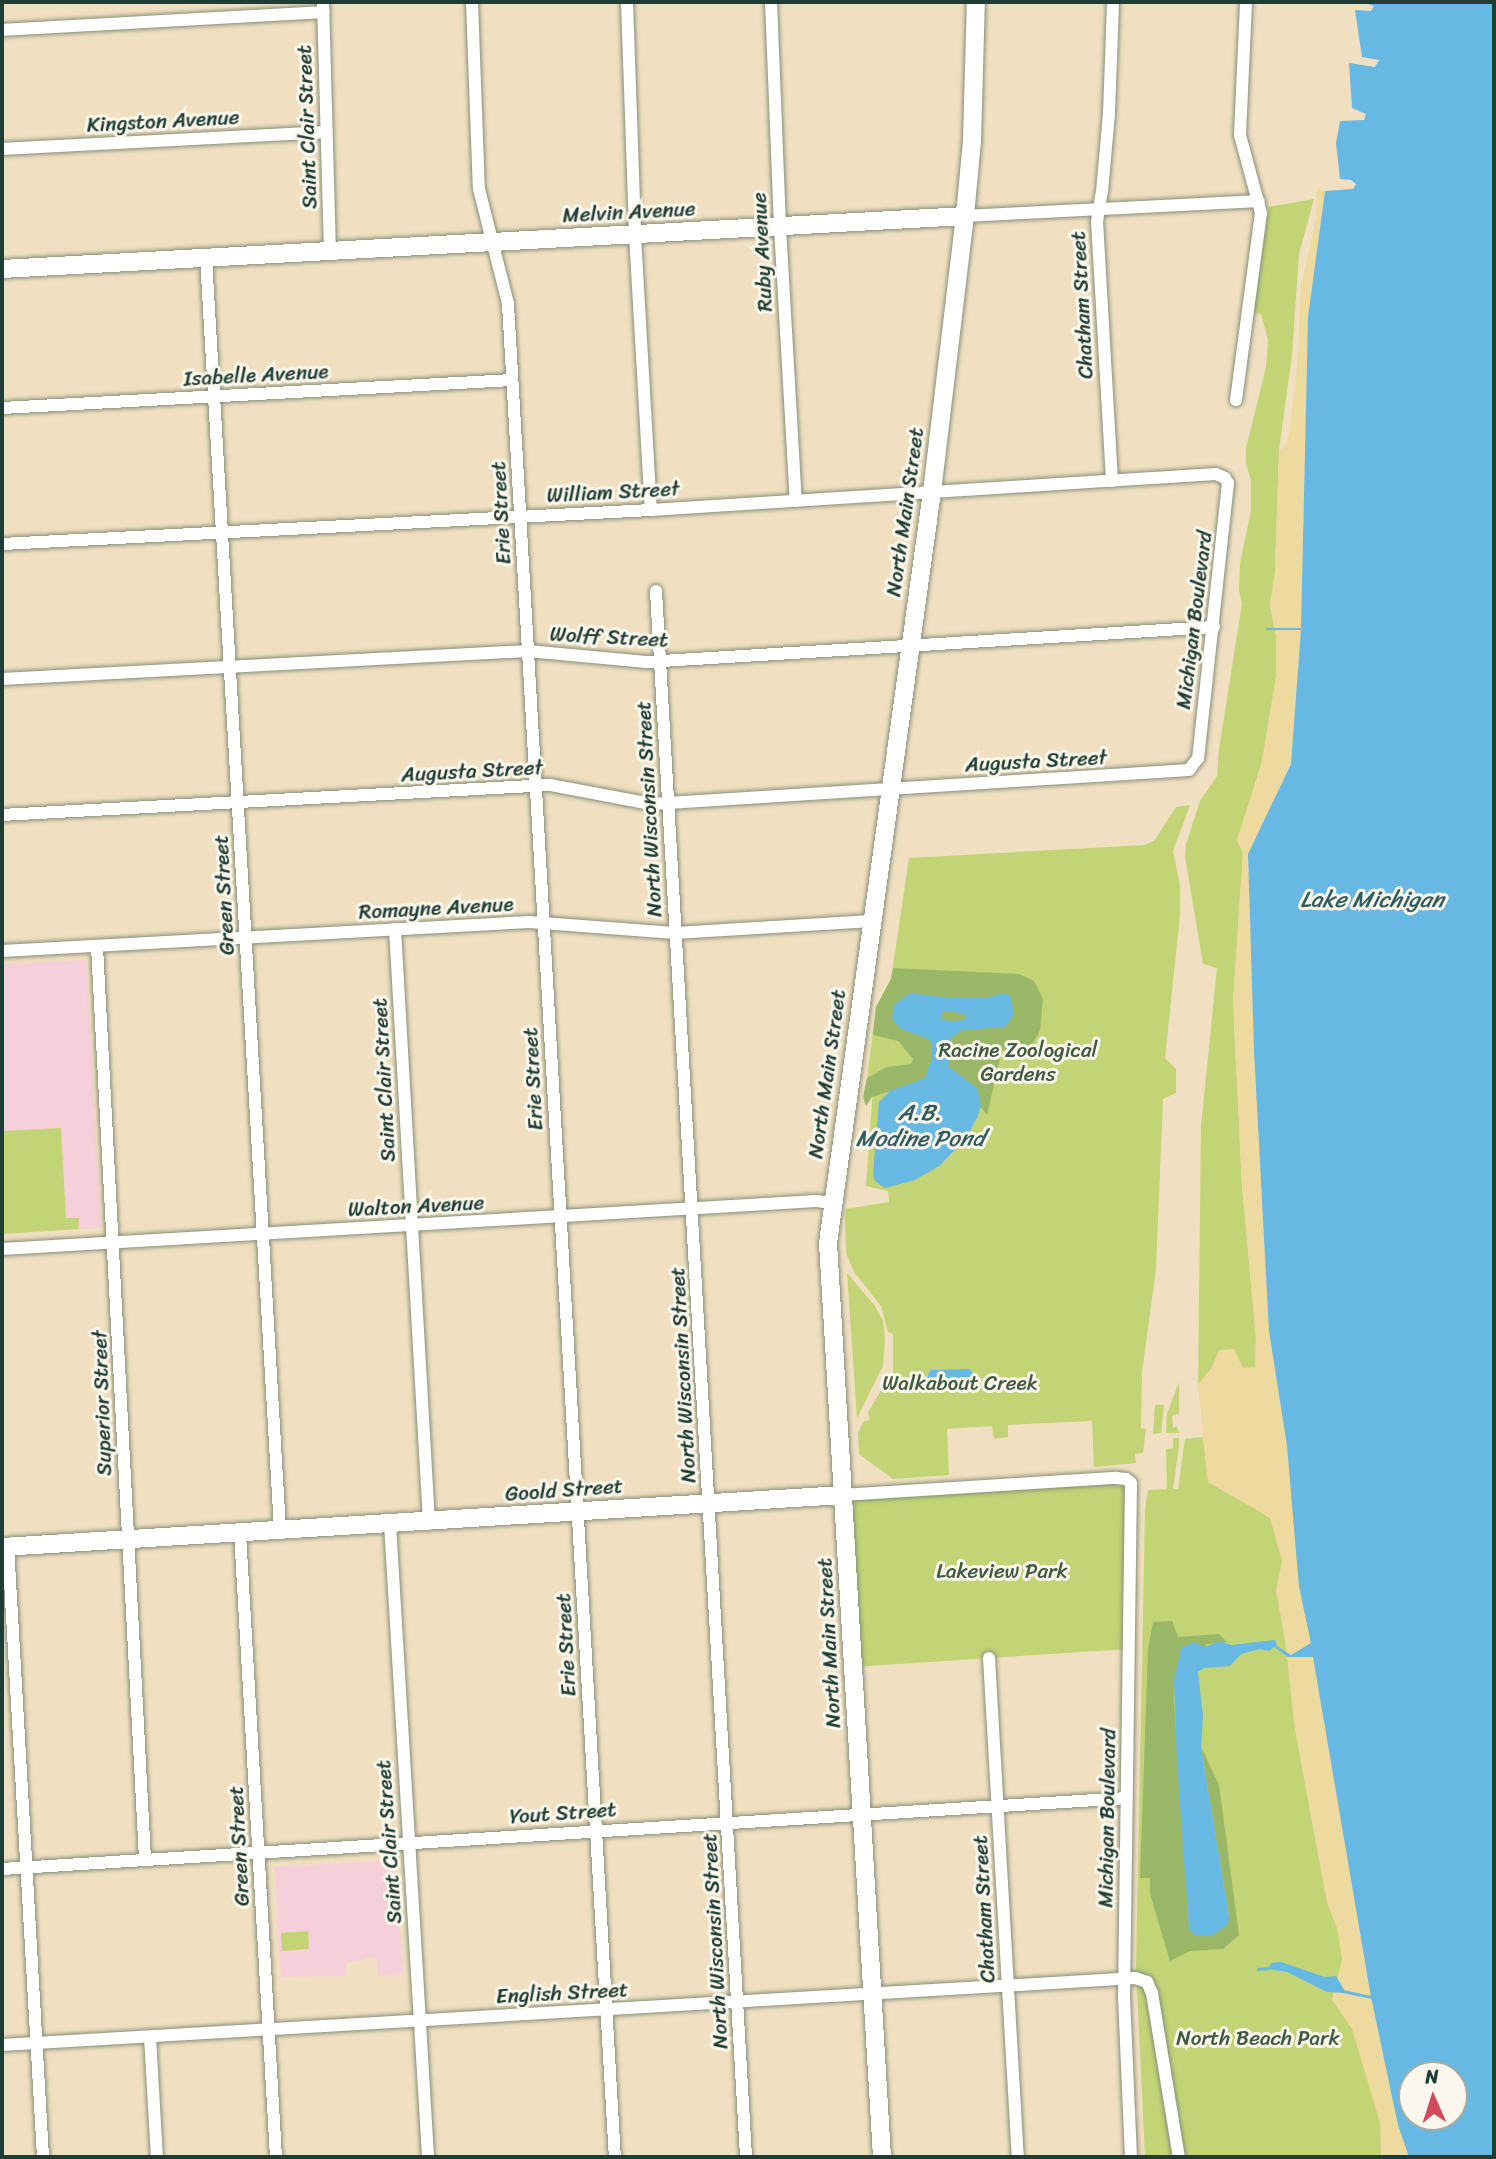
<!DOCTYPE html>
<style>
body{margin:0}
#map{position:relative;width:1496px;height:2159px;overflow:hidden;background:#f0e0c1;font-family:Sriracha,sans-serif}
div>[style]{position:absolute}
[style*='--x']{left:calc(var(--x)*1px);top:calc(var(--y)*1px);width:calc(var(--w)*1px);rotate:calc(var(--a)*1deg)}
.built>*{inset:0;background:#f5cfd9}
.green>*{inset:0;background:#c3d476}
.forest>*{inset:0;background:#9ab667}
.sand>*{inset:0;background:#eeda9e}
.water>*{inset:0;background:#67b8e2}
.stream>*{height:2.5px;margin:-1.25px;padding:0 1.25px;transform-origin:1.25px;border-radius:1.25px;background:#67b8e2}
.roads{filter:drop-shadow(0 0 2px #888e7a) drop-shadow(0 0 2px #888e7a)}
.street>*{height:12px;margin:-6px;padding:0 6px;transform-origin:6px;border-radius:6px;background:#fff}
.secondary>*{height:18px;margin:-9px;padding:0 9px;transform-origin:9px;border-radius:9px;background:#fff}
span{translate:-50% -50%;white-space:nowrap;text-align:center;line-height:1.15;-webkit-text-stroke:6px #fbf7ec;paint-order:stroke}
.street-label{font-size:21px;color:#1f3d34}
.park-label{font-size:21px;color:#405b41}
.water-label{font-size:23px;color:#315c60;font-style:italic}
.frame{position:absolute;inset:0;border:4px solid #1f3d34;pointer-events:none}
.north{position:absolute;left:1398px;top:2061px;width:70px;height:70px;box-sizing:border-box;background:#fbf7ec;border:2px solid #a3ada2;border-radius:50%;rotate:357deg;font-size:19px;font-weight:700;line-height:28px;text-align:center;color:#1f3d34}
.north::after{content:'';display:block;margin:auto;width:24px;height:32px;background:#d1495b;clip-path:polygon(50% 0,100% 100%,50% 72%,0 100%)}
</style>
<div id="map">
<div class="built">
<i style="clip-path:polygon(86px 960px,101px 1228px,2px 1234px,2px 964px)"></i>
<i style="clip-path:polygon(396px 1860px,403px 1974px,378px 1976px,376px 1957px,346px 1963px,346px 1976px,281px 1977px,274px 1867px)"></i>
</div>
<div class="green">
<i style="clip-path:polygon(1314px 199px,1299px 254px,1292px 355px,1279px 450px,1275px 573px,1270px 606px,1276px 635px,1276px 677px,1262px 762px,1237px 840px,1243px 853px,1233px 1002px,1242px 1185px,1256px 1338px,1255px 1368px,1211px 1369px,1198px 1385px,1201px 1126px,1217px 968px,1203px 964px,1185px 857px,1186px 844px,1200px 801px,1217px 776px,1219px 749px,1242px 604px,1239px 590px,1240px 563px,1251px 511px,1251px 481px,1246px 463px,1246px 448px,1266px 367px,1268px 340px,1261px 314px,1253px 312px,1269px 207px)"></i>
<i style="clip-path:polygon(1190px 805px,1173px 851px,1180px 886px,1180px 915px,1165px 1058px,1176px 1069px,1176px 1093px,1163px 1099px,1156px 1269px,1142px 1373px,1141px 1428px,1146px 1429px,1143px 1453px,1135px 1454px,1136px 1463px,1094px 1467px,1092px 1421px,1008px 1425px,1008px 1437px,994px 1439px,992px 1426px,947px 1429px,949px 1475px,893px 1479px,859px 1454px,858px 1432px,864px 1421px,870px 1420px,868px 1412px,887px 1381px,893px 1380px,893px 1334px,888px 1332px,881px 1306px,854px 1272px,846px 1253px,845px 1217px,846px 1209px,889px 1202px,888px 1191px,866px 1186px,873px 1088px,866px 1087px,876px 1007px,891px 979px,909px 858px,1145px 845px,1154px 841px,1176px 807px)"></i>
<i style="clip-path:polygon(61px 1128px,66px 1218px,79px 1218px,79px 1229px,2px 1234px,2px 1131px)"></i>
<i style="clip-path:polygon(847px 1273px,875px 1306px,883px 1321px,885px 1339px,883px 1366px,857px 1418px)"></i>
<i style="clip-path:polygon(1179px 1382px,1179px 1413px,1172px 1416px,1173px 1427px,1177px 1427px,1179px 1433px,1166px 1433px,1167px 1414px)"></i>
<i style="clip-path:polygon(1155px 1405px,1164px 1405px,1161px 1433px,1153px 1434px)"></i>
<i style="clip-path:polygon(1203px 1437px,1208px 1481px,1220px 1489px,1291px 1488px,1321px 1706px,1371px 1997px,1410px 2157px,1145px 2157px,1136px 1968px,1145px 1510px,1148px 1490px,1167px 1489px,1166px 1449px,1173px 1448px,1173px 1438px,1179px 1438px,1179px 1446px,1173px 1489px,1178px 1489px,1185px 1439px)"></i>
<i style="clip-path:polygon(1126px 1479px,1128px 1649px,853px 1667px,842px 1496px)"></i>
<i style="clip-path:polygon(308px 1931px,309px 1949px,282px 1951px,281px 1933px)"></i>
</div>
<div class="forest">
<i style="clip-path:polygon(893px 968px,1019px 974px,1034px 981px,1043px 999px,1040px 1030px,1034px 1042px,1025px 1049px,1002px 1050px,987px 1115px,980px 1106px,916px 1083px,872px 1097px,866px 1106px,863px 1097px,867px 1078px,887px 1067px,911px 1064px,913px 1059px,898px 1041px,873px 1035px,876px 1007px,891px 979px)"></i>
<i style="clip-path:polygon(1172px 1621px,1178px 1637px,1219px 1634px,1227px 1642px,1207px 1644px,1174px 1681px,1174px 1702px,1189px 1929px,1229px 1916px,1201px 1747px,1219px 1785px,1239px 1935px,1223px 1949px,1190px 1951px,1170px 1961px,1150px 1894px,1150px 1878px,1140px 1878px,1148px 1649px,1153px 1622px)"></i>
</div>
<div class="sand">
<i style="clip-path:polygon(1317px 188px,1325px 191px,1325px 196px,1308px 317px,1301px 629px,1291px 764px,1248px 854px,1254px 1051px,1269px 1331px,1287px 1446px,1299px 1586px,1311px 1643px,1371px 1997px,1410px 2157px,1381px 2157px,1380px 2123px,1352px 2029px,1332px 2000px,1342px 1959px,1337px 1928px,1327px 1903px,1295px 1730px,1285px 1640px,1276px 1591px,1282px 1561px,1270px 1518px,1208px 1482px,1198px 1385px,1211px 1369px,1219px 1350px,1234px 1349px,1243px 1368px,1255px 1367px,1256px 1338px,1242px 1185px,1233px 1002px,1243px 853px,1237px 840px,1262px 762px,1276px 677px,1276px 635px,1270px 606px,1275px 573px,1279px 450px,1285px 447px,1289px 435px,1297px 367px,1301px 286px,1316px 219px)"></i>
</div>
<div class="water">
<i style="clip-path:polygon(evenodd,1362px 2px,1494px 2px,1494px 2157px,1409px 2157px,1398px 2125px,1371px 1997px,1313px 1657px,1288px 1657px,1274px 1647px,1269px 1651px,1260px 1649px,1241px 1654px,1230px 1666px,1204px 1668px,1198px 1672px,1203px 1716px,1201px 1747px,1229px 1916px,1227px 1925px,1213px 1935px,1195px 1935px,1189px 1929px,1177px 1764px,1174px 1681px,1181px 1648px,1195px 1642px,1204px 1647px,1220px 1641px,1231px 1645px,1275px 1640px,1277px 1646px,1291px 1655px,1311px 1643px,1299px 1586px,1287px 1446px,1269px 1331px,1254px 1051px,1248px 854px,1291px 764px,1301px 629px,1308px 317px,1325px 191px,1353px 189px,1356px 184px,1351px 180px,1340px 179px,1336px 143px,1340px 121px,1364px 120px,1366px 114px,1352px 108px,1349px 63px,1375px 67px,1379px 60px,1362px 57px,1355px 10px,1371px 11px,1374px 6px,1362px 2px,1412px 2075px,1454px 2075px,1454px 2117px,1412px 2117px,1412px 2075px)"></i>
<i style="clip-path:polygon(evenodd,910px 993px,951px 998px,986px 998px,1004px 993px,1010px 996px,1014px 1014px,1005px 1027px,963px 1030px,952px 1037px,948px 1066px,977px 1088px,981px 1106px,977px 1118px,965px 1140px,939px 1166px,915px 1180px,885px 1188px,875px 1181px,873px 1174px,879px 1102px,890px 1091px,925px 1078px,932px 1057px,932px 1044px,929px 1039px,901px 1029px,892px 1019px,894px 1005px,910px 993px,943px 1012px,955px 1012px,967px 1015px,964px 1020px,949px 1021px,940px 1018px,943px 1012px)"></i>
<i style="clip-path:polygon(970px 1369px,974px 1376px,972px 1385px,961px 1387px,940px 1378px,932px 1384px,926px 1382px,930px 1370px)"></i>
<i style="clip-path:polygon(1281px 1962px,1325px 1977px,1336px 1976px,1346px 1993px,1327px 1992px,1287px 1972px,1267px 1969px,1272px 1963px)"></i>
</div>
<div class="stream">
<i style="--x:1267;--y:629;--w:34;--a:0"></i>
<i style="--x:1258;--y:1969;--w:10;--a:-6"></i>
<i style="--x:1343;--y:1991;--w:29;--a:12"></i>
</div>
<div class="roads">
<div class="street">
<i style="--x:323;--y:2;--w:249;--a:88.4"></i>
<i style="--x:472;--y:2;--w:187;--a:87.9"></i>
<i style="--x:479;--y:189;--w:119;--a:75.8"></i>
<i style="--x:508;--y:304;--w:1856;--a:86.7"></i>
<i style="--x:627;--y:2;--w:233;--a:88"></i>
<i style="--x:635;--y:235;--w:275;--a:86.7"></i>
<i style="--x:771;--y:2;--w:225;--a:87.7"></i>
<i style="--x:780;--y:227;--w:274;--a:86.7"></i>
<i style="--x:2;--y:30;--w:322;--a:-3.2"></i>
<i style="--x:2;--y:149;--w:325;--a:-3"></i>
<i style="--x:965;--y:216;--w:294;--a:-2.9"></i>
<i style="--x:206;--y:258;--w:1274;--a:86.67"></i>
<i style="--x:1236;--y:400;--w:189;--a:-82.4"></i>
<i style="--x:1261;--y:213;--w:81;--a:-105.1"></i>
<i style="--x:1240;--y:135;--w:133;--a:-87.4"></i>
<i style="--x:2;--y:408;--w:511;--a:-3.14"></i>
<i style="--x:1112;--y:481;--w:259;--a:-93.3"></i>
<i style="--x:1097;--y:222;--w:30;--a:-81"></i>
<i style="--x:1102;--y:192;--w:79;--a:-84.9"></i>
<i style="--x:1109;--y:113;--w:111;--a:-87.9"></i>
<i style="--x:2;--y:544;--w:650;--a:-3"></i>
<i style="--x:651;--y:510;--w:566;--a:-3.65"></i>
<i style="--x:1216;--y:474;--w:10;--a:24"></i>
<i style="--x:1225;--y:478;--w:6;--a:59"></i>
<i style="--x:1228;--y:483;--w:277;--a:96.2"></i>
<i style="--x:1198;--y:758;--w:15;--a:127"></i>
<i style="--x:1189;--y:770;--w:522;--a:176.38"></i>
<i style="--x:668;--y:803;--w:17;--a:177"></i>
<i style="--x:651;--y:804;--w:103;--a:-169.3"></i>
<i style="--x:550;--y:785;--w:549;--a:176.87"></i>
<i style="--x:656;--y:591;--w:1569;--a:86.71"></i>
<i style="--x:2;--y:679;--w:527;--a:-3.05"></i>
<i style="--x:528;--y:651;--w:119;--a:5.3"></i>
<i style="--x:646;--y:662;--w:569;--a:-3.53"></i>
<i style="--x:395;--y:929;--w:594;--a:86.72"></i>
<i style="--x:97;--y:946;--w:915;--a:86.99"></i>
<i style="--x:2;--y:951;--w:528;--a:-3.15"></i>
<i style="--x:529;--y:922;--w:146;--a:4.3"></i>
<i style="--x:675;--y:933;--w:197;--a:-3.5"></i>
<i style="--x:2;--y:1249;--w:816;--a:-3.37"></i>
<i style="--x:817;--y:1201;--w:15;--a:8"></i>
<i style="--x:842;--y:1495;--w:275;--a:-3.6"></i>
<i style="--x:1116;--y:1478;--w:10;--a:6"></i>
<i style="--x:1126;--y:1479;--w:6;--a:39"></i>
<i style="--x:1131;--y:1483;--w:514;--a:90.78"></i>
<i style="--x:1124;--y:1997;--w:160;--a:87.5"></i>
<i style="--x:390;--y:1524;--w:634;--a:86.56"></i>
<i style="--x:240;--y:1533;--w:625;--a:86.7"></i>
<i style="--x:8;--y:1546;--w:612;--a:86.72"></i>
<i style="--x:989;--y:1658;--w:500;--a:86.7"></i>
<i style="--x:2;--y:1869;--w:1126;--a:-3.61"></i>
<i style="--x:150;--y:2037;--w:120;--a:86.7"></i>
<i style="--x:2;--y:2045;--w:1135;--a:-3.38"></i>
<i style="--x:1135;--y:1978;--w:13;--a:18"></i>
<i style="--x:1147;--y:1982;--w:12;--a:66"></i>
<i style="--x:1152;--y:1993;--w:166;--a:80.7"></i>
</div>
<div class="secondary">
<i style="--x:2;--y:269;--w:964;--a:-3.15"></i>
<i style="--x:2;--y:1547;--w:842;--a:-3.54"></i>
<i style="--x:882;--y:2157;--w:916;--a:-93.38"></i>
<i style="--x:828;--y:1243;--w:758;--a:-82.12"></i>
<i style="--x:932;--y:492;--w:278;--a:-83.2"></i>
<i style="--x:965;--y:216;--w:75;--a:-84.7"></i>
<i style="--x:972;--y:141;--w:139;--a:-88.4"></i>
</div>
</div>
<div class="street-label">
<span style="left:163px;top:121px;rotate:-3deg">Kingston Avenue</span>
<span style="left:307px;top:127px;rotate:-92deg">Saint Clair Street</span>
<span style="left:629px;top:212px;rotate:-3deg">Melvin Avenue</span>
<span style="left:762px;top:252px;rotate:-93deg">Ruby Avenue</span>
<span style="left:1082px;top:305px;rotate:-93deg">Chatham Street</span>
<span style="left:256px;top:375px;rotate:-3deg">Isabelle Avenue</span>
<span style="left:613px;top:492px;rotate:-3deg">William Street</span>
<span style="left:905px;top:512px;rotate:-82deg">North Main Street</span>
<span style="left:501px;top:513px;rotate:-93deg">Erie Street</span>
<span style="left:1194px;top:620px;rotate:-83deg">Michigan Boulevard</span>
<span style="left:609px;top:637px;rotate:3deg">Wolff Street</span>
<span style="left:1036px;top:761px;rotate:-3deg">Augusta Street</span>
<span style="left:472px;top:771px;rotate:-3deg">Augusta Street</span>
<span style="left:649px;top:809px;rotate:-93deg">North Wisconsin Street</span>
<span style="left:224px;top:895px;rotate:-93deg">Green Street</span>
<span style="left:436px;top:908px;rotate:-3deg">Romayne Avenue</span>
<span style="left:827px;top:1074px;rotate:-82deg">North Main Street</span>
<span style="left:533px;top:1079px;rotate:-93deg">Erie Street</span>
<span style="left:384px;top:1080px;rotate:-93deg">Saint Clair Street</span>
<span style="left:416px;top:1206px;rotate:-3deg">Walton Avenue</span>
<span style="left:683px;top:1375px;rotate:-93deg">North Wisconsin Street</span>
<span style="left:102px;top:1403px;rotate:-92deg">Superior Street</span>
<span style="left:564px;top:1490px;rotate:-4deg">Goold Street</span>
<span style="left:829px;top:1643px;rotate:-93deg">North Main Street</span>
<span style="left:566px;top:1645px;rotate:-93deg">Erie Street</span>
<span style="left:563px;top:1813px;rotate:-4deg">Yout Street</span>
<span style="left:1107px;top:1818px;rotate:-89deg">Michigan Boulevard</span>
<span style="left:389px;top:1842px;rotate:-94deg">Saint Clair Street</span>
<span style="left:239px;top:1846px;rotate:-93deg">Green Street</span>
<span style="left:984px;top:1909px;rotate:-93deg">Chatham Street</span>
<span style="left:715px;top:1941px;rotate:-93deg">North Wisconsin Street</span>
<span style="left:562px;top:1993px;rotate:-3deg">English Street</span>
</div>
<div class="park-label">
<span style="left:1018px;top:1062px">Racine Zoological<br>Gardens</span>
<span style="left:960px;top:1383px">Walkabout Creek</span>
<span style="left:1002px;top:1571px">Lakeview Park</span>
<span style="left:1258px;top:2038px">North Beach Park</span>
</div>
<div class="water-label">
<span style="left:1372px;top:900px">Lake Michigan</span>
<span style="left:920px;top:1126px">A.B.<br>Modine Pond</span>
</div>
<div class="frame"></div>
<div class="north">N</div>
</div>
